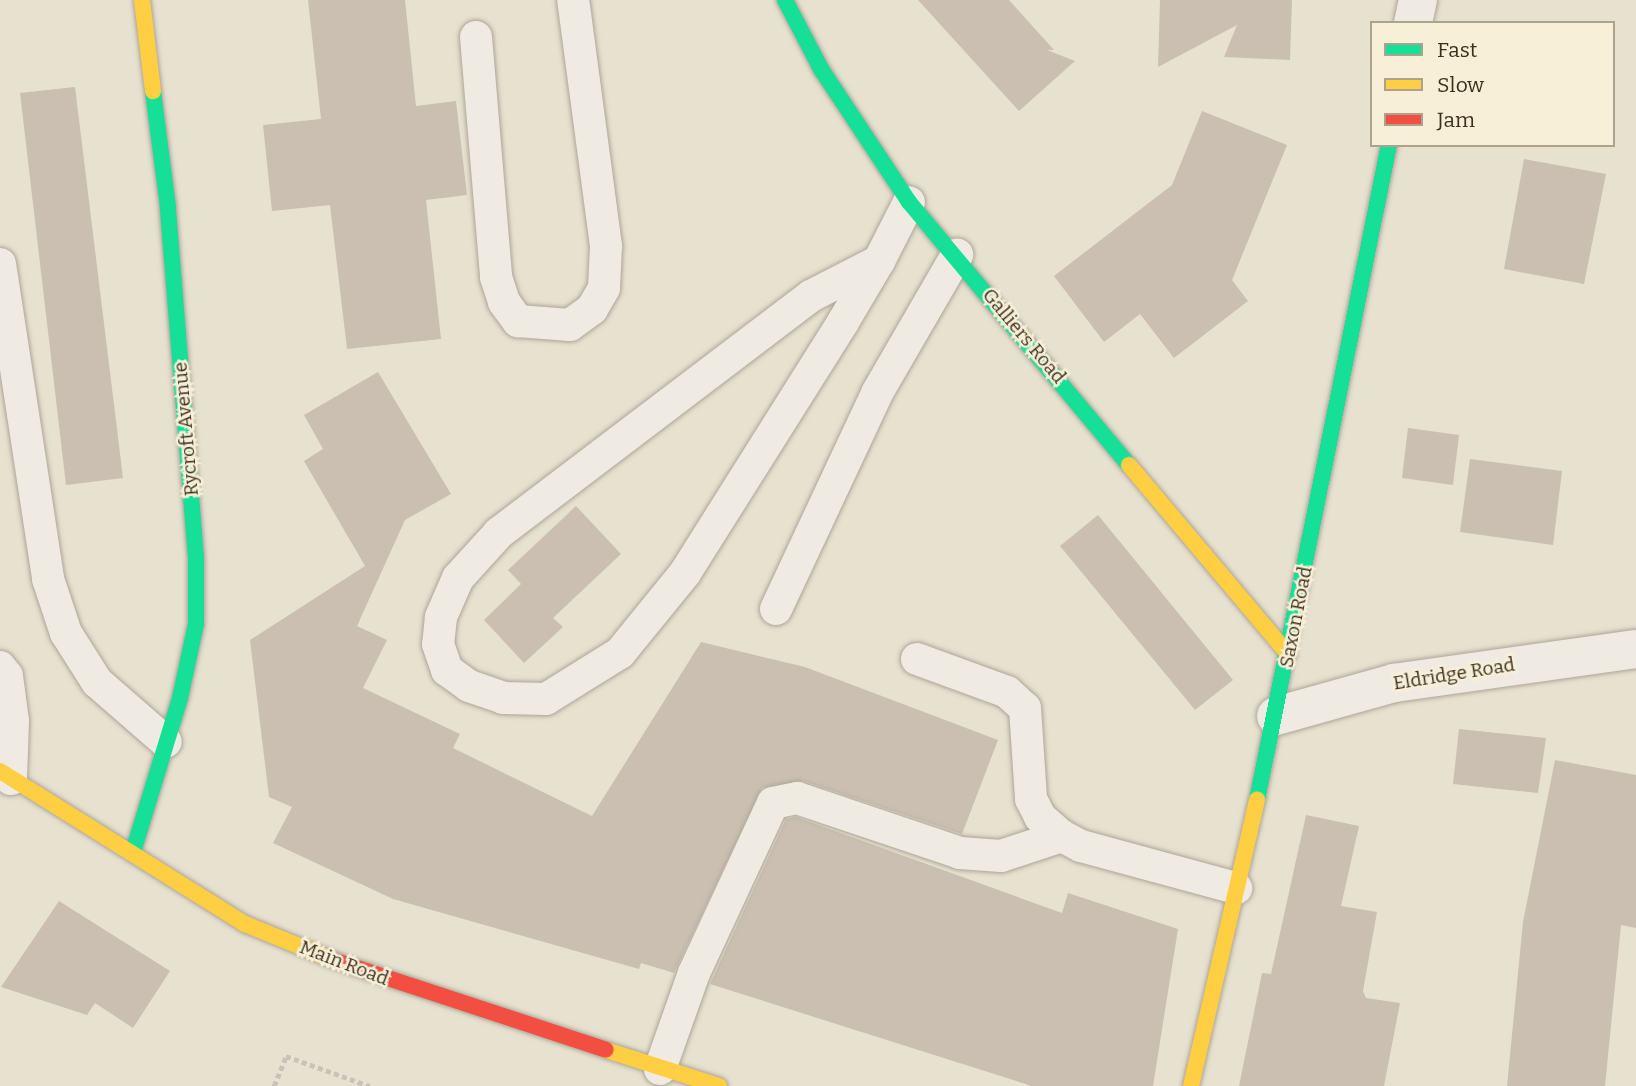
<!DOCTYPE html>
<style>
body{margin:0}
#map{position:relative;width:1636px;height:1086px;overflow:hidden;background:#e7e1d0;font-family:Bitter,serif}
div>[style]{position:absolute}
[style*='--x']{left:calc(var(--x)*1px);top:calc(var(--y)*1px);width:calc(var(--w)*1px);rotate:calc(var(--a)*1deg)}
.building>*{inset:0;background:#cbbfb1}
.path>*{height:4.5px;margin-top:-2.25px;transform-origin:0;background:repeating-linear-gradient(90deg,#c8c2b8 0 5px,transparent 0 8.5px)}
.roads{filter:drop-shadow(0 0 2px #ada698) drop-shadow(0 0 2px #ada698)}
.lane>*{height:32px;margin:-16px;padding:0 16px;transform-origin:16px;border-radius:16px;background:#efebe2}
.street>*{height:38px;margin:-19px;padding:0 19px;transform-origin:19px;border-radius:19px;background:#efebe2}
.fast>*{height:16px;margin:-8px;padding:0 8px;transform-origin:8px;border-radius:8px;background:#16e098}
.slow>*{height:16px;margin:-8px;padding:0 8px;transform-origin:8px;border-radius:8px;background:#ffcf43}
.jam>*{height:16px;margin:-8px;padding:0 8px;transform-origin:8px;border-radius:8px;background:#f24e42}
span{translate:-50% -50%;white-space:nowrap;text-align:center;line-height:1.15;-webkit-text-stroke:5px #f7efd7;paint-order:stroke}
.street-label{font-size:19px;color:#3d2f1f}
.legend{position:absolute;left:1370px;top:21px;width:245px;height:126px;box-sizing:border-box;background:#f7efd7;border:2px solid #ada28d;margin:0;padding:9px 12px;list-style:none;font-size:21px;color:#3d2f1f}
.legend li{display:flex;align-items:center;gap:14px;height:35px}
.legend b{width:35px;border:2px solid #ada28d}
</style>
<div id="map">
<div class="building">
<i style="clip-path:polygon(308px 0,405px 0,416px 106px,456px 101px,467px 195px,426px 200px,441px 339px,347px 349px,330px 205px,272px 211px,263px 125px,321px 119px)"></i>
<i style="clip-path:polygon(918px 0,1009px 0,1054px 50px,1047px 50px,1075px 61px,1019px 111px)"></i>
<i style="clip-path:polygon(1160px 0,1292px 0,1290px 60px,1224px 57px,1237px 25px,1158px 67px)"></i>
<i style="clip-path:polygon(75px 87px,123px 478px,66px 485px,20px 93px)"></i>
<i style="clip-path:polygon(1202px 111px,1287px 145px,1232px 280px,1248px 301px,1174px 358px,1140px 314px,1104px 342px,1054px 276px,1172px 185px)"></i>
<i style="clip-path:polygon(1524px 159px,1606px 174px,1584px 284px,1504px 269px)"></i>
<i style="clip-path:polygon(378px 372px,451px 494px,405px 520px,357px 626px,387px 640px,363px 688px,460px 734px,453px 748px,592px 816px,701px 642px,805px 667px,998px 740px,962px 834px,803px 781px,762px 788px,674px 973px,641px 963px,639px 969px,393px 899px,273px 843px,292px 807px,269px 797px,250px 640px,365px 566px,304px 461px,323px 449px,304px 415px)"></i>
<i style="clip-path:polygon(1408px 428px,1459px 435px,1453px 485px,1402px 478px)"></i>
<i style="clip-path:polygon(1470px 459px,1562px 471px,1553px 545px,1460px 532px)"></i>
<i style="clip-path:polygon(576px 506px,621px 554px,553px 618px,563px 627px,524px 663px,484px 620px,521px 584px,508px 570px)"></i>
<i style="clip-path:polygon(1098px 515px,1233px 680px,1195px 710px,1060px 546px)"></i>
<i style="clip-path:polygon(1459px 729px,1546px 738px,1538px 793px,1453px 784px)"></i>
<i style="clip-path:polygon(1555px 760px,1636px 775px,1636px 928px,1621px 925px,1605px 1086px,1507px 1086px,1523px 922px)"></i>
<i style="clip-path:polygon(1306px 815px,1359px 826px,1341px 906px,1377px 912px,1363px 991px,1366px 998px,1400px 1003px,1384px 1086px,1239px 1086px,1262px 973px,1271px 974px)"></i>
<i style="clip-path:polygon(796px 817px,1062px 913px,1068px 893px,1178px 929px,1153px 1086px,1032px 1086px,710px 984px,786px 819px)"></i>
<i style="clip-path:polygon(59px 901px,170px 971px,133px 1028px,95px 1003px,87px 1015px,1px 987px)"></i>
</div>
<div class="path">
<i style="--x:274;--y:1086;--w:32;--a:-68"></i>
<i style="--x:286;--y:1056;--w:89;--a:19.7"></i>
</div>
<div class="roads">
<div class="lane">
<i style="--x:476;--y:37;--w:241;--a:85.2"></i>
<i style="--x:496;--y:277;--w:26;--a:72"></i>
<i style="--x:504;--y:302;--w:24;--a:54"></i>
<i style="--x:518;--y:321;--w:52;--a:4.4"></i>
<i style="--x:570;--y:325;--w:27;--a:-36"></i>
<i style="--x:592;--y:309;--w:24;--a:-60"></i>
<i style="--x:604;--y:288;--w:42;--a:-87.3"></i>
<i style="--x:606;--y:246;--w:248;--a:-97.6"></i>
<i style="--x:879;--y:261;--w:76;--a:152.8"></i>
<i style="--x:811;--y:296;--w:392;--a:142.8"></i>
<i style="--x:499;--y:533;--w:61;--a:132.3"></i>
<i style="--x:458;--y:578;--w:43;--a:113.6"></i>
<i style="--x:441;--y:617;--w:27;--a:96"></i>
<i style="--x:438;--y:644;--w:28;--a:71"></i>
<i style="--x:447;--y:670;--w:27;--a:36"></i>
<i style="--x:469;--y:686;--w:36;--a:19"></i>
<i style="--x:503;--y:698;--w:43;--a:1.3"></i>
<i style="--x:546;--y:699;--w:87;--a:-31.9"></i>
<i style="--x:620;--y:653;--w:103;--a:-50.9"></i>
<i style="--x:685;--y:573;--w:297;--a:-57.8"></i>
<i style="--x:843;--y:322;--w:71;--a:-59.5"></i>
<i style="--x:879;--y:261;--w:66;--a:-63"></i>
<i style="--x:0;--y:264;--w:319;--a:81.3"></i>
<i style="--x:48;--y:579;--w:57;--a:71.6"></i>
<i style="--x:66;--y:633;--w:58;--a:57.7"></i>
<i style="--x:97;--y:682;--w:91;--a:41"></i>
<i style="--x:776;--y:609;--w:238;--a:-64.9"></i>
<i style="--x:877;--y:393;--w:160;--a:-59.9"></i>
<i style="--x:917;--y:659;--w:96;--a:20.1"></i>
<i style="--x:1007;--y:692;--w:24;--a:42"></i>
<i style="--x:1025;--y:708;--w:91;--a:86.2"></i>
<i style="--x:1031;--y:799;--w:20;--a:63"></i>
<i style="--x:1040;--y:817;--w:29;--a:41"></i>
<i style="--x:1062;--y:836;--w:21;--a:28"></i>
<i style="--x:1081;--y:846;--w:161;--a:15.2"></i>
<i style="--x:0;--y:667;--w:11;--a:52"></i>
<i style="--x:7;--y:676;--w:45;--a:82.4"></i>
<i style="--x:13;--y:721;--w:58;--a:92"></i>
<i style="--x:660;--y:1069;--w:102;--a:-70.5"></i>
<i style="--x:694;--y:973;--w:187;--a:-65.1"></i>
<i style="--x:773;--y:803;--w:25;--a:-12"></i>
<i style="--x:797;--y:798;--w:172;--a:18.6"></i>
<i style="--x:960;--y:853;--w:41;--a:4.2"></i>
<i style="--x:1001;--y:856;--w:64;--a:-18.2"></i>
</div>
<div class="street">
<i style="--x:1413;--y:23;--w:24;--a:-78"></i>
<i style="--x:1276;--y:716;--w:123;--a:-15.6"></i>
<i style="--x:1394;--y:683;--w:244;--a:-8"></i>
</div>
<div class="fast">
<i style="--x:785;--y:0;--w:78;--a:62.4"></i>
<i style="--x:821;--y:69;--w:159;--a:56.5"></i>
<i style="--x:909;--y:202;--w:343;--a:50.1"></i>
<i style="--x:1257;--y:800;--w:668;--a:-78.61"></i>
<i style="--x:133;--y:852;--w:161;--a:-73"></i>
<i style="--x:180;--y:698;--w:76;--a:-77.8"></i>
<i style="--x:196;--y:624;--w:66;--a:-90"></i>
<i style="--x:196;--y:558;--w:352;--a:-94.6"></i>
<i style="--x:168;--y:207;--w:117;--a:-97.4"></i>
</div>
<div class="slow">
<i style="--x:142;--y:0;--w:92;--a:83.1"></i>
<i style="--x:1129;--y:465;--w:247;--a:49.9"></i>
<i style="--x:0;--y:771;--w:289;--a:32"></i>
<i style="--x:245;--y:924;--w:95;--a:22.2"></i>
<i style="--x:606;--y:1050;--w:119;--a:17.7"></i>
<i style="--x:1191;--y:1086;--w:294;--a:-77"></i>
</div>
<div class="jam">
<i style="--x:333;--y:960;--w:287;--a:18.2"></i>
</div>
</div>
<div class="street-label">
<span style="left:1024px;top:336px;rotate:50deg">Galliers Road</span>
<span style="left:186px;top:429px;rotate:-95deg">Rycroft Avenue</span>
<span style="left:1296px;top:617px;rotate:-79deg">Saxon Road</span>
<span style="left:1454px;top:674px;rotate:-9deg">Eldridge Road</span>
<span style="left:344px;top:963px;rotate:21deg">Main Road</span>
</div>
<ul class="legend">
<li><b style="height:9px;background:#16e098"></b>Fast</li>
<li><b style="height:9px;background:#ffcf43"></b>Slow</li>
<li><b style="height:9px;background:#f24e42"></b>Jam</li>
</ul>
</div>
